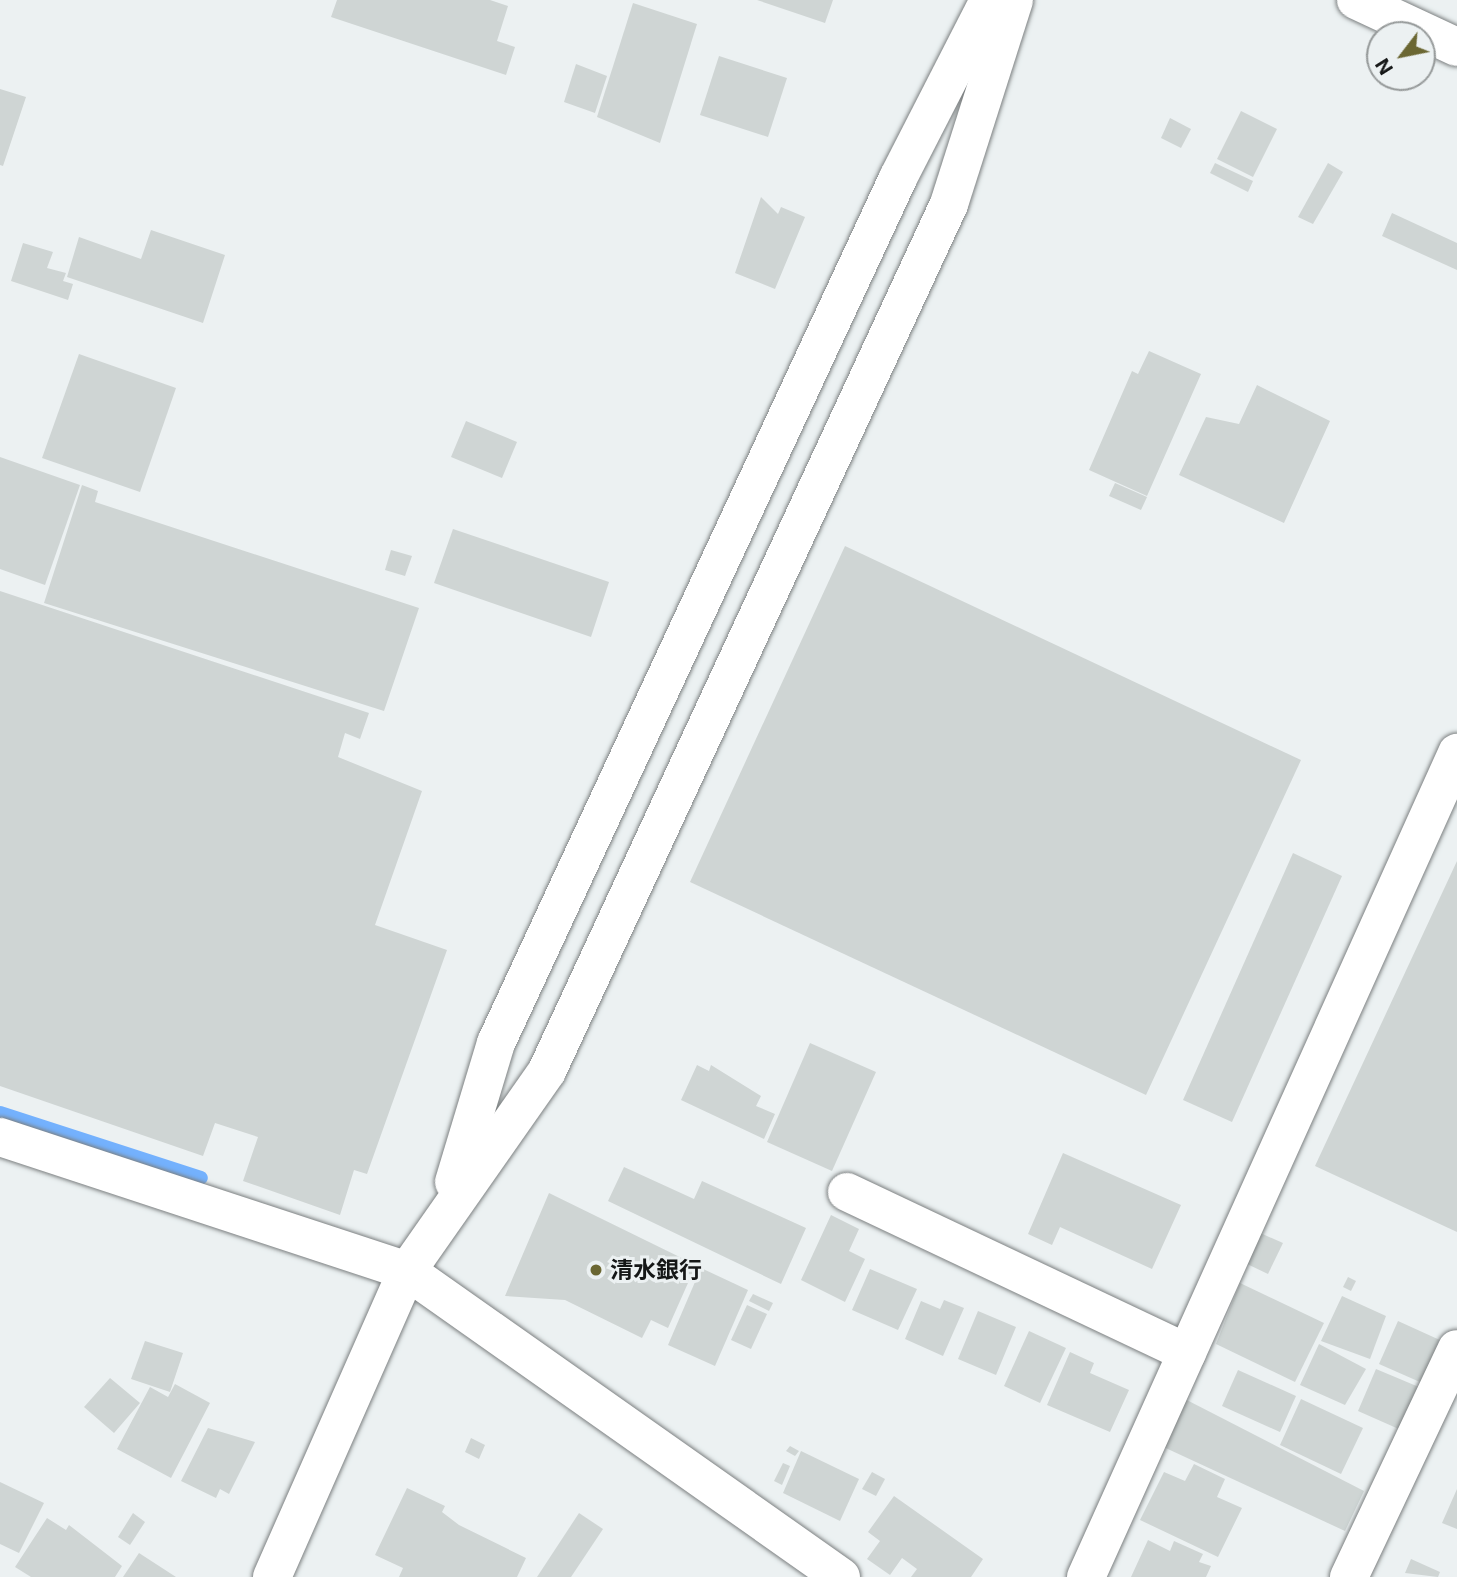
<!DOCTYPE html>
<meta charset="utf-8">
<style>
body{margin:0}
#map{position:relative;width:1457px;height:1577px;overflow:hidden;background:#ecf1f2;font-family:Inter,"Noto Sans JP",sans-serif}
div>[style]{position:absolute}
[style*='--x']{left:calc(var(--x)*1px);top:calc(var(--y)*1px);width:calc(var(--w)*1px);rotate:calc(var(--a)*1deg)}
.stream>*{height:14px;margin:-7px;padding:0 7px;transform-origin:7px;border-radius:7px;background:#74b1fd}
.building>*{inset:0;background:#cfd5d4}
.roads{filter:drop-shadow(0 0 2px #7c8081) drop-shadow(0 0 2px #7c8081)}
.minor>*{height:38px;margin:-19px;padding:0 19px;transform-origin:19px;border-radius:19px;background:#fff}
.tertiary>*{height:38px;margin:-19px;padding:0 19px;transform-origin:19px;border-radius:19px;background:#fff}
.dots>*{width:19px;height:19px;translate:-50% -50%;box-sizing:border-box;border:4px solid #ecf1f2;border-radius:50%}
span{translate:-50% -50%;white-space:nowrap;text-align:center;line-height:1.15;-webkit-text-stroke:6px #ecf1f2;paint-order:stroke}
.poi-label{font-size:23px;color:#151717;font-weight:700}
.left{translate:0 -50%;text-align:left}
.north{position:absolute;left:1366px;top:21px;width:70px;height:70px;box-sizing:border-box;background:#ecf1f2;border:2px solid #969a9a;border-radius:50%;rotate:238deg;font-size:19px;font-weight:700;line-height:28px;text-align:center;color:#151717}
.north::after{content:'';display:block;margin:auto;width:24px;height:32px;background:#6b6733;clip-path:polygon(50% 0,100% 100%,50% 72%,0 100%)}
</style>
<div id="map">
<div class="stream">
<i style="--x:0;--y:1113;--w:211;--a:17.9"></i>
</div>
<div class="building">
<i style="clip-path:polygon(337px 0,490px 0,508px 6px,497px 41px,515px 47px,506px 75px,331px 17px)"></i>
<i style="clip-path:polygon(757px 0,833px 0,825px 23px)"></i>
<i style="clip-path:polygon(633px 3px,697px 24px,660px 143px,597px 117px)"></i>
<i style="clip-path:polygon(719px 56px,787px 78px,768px 137px,700px 115px)"></i>
<i style="clip-path:polygon(576px 64px,607px 76px,595px 113px,564px 102px)"></i>
<i style="clip-path:polygon(0 89px,26px 97px,3px 166px,0 165px)"></i>
<i style="clip-path:polygon(1241px 111px,1277px 129px,1253px 177px,1217px 159px)"></i>
<i style="clip-path:polygon(1170px 118px,1191px 129px,1181px 148px,1161px 138px)"></i>
<i style="clip-path:polygon(1215px 163px,1253px 181px,1248px 192px,1210px 173px)"></i>
<i style="clip-path:polygon(1328px 163px,1343px 172px,1313px 224px,1298px 217px)"></i>
<i style="clip-path:polygon(761px 197px,778px 214px,781px 207px,805px 217px,775px 289px,735px 273px)"></i>
<i style="clip-path:polygon(1392px 213px,1457px 243px,1457px 270px,1382px 236px)"></i>
<i style="clip-path:polygon(151px 230px,225px 255px,203px 323px,67px 277px,79px 237px,141px 259px)"></i>
<i style="clip-path:polygon(23px 243px,53px 252px,47px 268px,66px 273px,63px 281px,73px 284px,68px 300px,11px 281px)"></i>
<i style="clip-path:polygon(1149px 351px,1201px 374px,1147px 496px,1089px 470px,1132px 371px,1138px 374px)"></i>
<i style="clip-path:polygon(79px 354px,176px 388px,140px 492px,42px 458px)"></i>
<i style="clip-path:polygon(1257px 385px,1330px 421px,1284px 523px,1179px 475px,1206px 417px,1239px 424px)"></i>
<i style="clip-path:polygon(466px 421px,517px 442px,502px 478px,451px 457px)"></i>
<i style="clip-path:polygon(0 457px,80px 485px,45px 585px,0 569px)"></i>
<i style="clip-path:polygon(1115px 483px,1147px 497px,1141px 510px,1109px 496px)"></i>
<i style="clip-path:polygon(82px 485px,98px 491px,95px 502px,419px 608px,384px 711px,44px 603px)"></i>
<i style="clip-path:polygon(453px 529px,609px 582px,591px 637px,434px 583px)"></i>
<i style="clip-path:polygon(845px 546px,1301px 760px,1146px 1095px,690px 882px)"></i>
<i style="clip-path:polygon(391px 550px,412px 556px,405px 576px,385px 570px)"></i>
<i style="clip-path:polygon(0 591px,369px 713px,360px 739px,345px 733px,338px 757px,422px 791px,375px 925px,447px 950px,367px 1174px,354px 1170px,340px 1215px,243px 1181px,258px 1137px,215px 1123px,203px 1156px,0 1086px)"></i>
<i style="clip-path:polygon(1293px 853px,1342px 876px,1232px 1122px,1183px 1100px)"></i>
<i style="clip-path:polygon(1457px 861px,1457px 1232px,1315px 1166px)"></i>
<i style="clip-path:polygon(810px 1043px,876px 1072px,832px 1171px,767px 1142px)"></i>
<i style="clip-path:polygon(697px 1065px,709px 1071px,711px 1065px,761px 1096px,756px 1106px,775px 1114px,764px 1139px,681px 1100px)"></i>
<i style="clip-path:polygon(1063px 1153px,1181px 1205px,1152px 1269px,1060px 1227px,1052px 1245px,1028px 1234px)"></i>
<i style="clip-path:polygon(624px 1167px,694px 1199px,702px 1181px,806px 1228px,781px 1284px,608px 1201px)"></i>
<i style="clip-path:polygon(549px 1193px,696px 1265px,668px 1328px,651px 1320px,642px 1338px,565px 1300px,505px 1296px)"></i>
<i style="clip-path:polygon(831px 1215px,859px 1229px,849px 1251px,865px 1259px,845px 1302px,801px 1280px)"></i>
<i style="clip-path:polygon(1258px 1232px,1283px 1243px,1268px 1274px,1245px 1263px)"></i>
<i style="clip-path:polygon(701px 1268px,748px 1290px,715px 1366px,668px 1345px)"></i>
<i style="clip-path:polygon(870px 1269px,917px 1289px,898px 1330px,852px 1310px)"></i>
<i style="clip-path:polygon(1348px 1277px,1356px 1281px,1351px 1291px,1343px 1287px)"></i>
<i style="clip-path:polygon(1240px 1283px,1324px 1323px,1295px 1382px,1216px 1344px)"></i>
<i style="clip-path:polygon(753px 1294px,773px 1303px,769px 1311px,749px 1301px)"></i>
<i style="clip-path:polygon(1342px 1296px,1386px 1316px,1370px 1359px,1321px 1341px)"></i>
<i style="clip-path:polygon(944px 1300px,964px 1308px,943px 1356px,905px 1339px,921px 1301px,940px 1309px)"></i>
<i style="clip-path:polygon(747px 1305px,767px 1314px,751px 1349px,731px 1340px)"></i>
<i style="clip-path:polygon(978px 1311px,1016px 1327px,996px 1375px,958px 1359px)"></i>
<i style="clip-path:polygon(1398px 1321px,1442px 1341px,1429px 1386px,1379px 1364px)"></i>
<i style="clip-path:polygon(1029px 1331px,1066px 1348px,1040px 1403px,1004px 1386px)"></i>
<i style="clip-path:polygon(145px 1341px,183px 1353px,170px 1392px,131px 1379px)"></i>
<i style="clip-path:polygon(1319px 1344px,1366px 1369px,1345px 1405px,1300px 1385px)"></i>
<i style="clip-path:polygon(1070px 1352px,1094px 1363px,1090px 1373px,1129px 1390px,1110px 1432px,1047px 1405px)"></i>
<i style="clip-path:polygon(1376px 1369px,1426px 1390px,1401px 1430px,1358px 1411px)"></i>
<i style="clip-path:polygon(1238px 1370px,1296px 1396px,1280px 1432px,1222px 1406px)"></i>
<i style="clip-path:polygon(110px 1378px,140px 1403px,114px 1433px,84px 1407px)"></i>
<i style="clip-path:polygon(175px 1384px,210px 1403px,171px 1478px,117px 1449px,150px 1387px,168px 1397px)"></i>
<i style="clip-path:polygon(1179px 1396px,1364px 1491px,1345px 1531px,1157px 1444px)"></i>
<i style="clip-path:polygon(1301px 1399px,1363px 1428px,1341px 1474px,1280px 1445px)"></i>
<i style="clip-path:polygon(208px 1428px,255px 1442px,229px 1494px,220px 1489px,216px 1498px,181px 1481px)"></i>
<i style="clip-path:polygon(471px 1438px,485px 1445px,479px 1459px,465px 1452px)"></i>
<i style="clip-path:polygon(790px 1446px,799px 1451px,795px 1456px,786px 1451px)"></i>
<i style="clip-path:polygon(801px 1451px,859px 1479px,840px 1521px,783px 1493px)"></i>
<i style="clip-path:polygon(783px 1463px,790px 1466px,782px 1485px,774px 1481px)"></i>
<i style="clip-path:polygon(1194px 1464px,1225px 1479px,1217px 1497px,1242px 1508px,1218px 1557px,1140px 1520px,1164px 1472px,1185px 1481px)"></i>
<i style="clip-path:polygon(872px 1472px,885px 1479px,876px 1496px,862px 1489px)"></i>
<i style="clip-path:polygon(0 1482px,44px 1503px,19px 1553px,0 1544px)"></i>
<i style="clip-path:polygon(407px 1488px,445px 1506px,442px 1512px,459px 1525px,526px 1558px,517px 1577px,399px 1577px,403px 1568px,375px 1555px)"></i>
<i style="clip-path:polygon(1457px 1489px,1457px 1529px,1442px 1523px)"></i>
<i style="clip-path:polygon(894px 1496px,983px 1559px,971px 1577px,911px 1577px,917px 1569px,902px 1558px,890px 1575px,867px 1559px,880px 1541px,868px 1532px)"></i>
<i style="clip-path:polygon(133px 1513px,145px 1522px,130px 1545px,118px 1537px)"></i>
<i style="clip-path:polygon(579px 1513px,603px 1529px,571px 1577px,537px 1577px)"></i>
<i style="clip-path:polygon(47px 1518px,66px 1530px,69px 1525px,122px 1566px,115px 1577px,31px 1577px,15px 1567px)"></i>
<i style="clip-path:polygon(1148px 1540px,1170px 1551px,1174px 1541px,1203px 1554px,1199px 1562px,1211px 1566px,1206px 1577px,1131px 1577px)"></i>
<i style="clip-path:polygon(139px 1553px,176px 1577px,123px 1577px)"></i>
<i style="clip-path:polygon(1411px 1559px,1440px 1572px,1438px 1577px,1405px 1573px)"></i>
</div>
<div class="roads">
<div class="minor">
<i style="--x:1356;--y:0;--w:111;--a:25"></i>
<i style="--x:0;--y:1137;--w:428;--a:18.2"></i>
<i style="--x:407;--y:1271;--w:531;--a:35.19"></i>
<i style="--x:847;--y:1192;--w:376;--a:25.3"></i>
<i style="--x:1086;--y:1577;--w:904;--a:-65.76"></i>
<i style="--x:1349;--y:1577;--w:252;--a:-64.7"></i>
</div>
<div class="tertiary">
<i style="--x:454;--y:1182;--w:145;--a:-73.2"></i>
<i style="--x:496;--y:1043;--w:954;--a:-65.07"></i>
<i style="--x:898;--y:178;--w:200;--a:-62.9"></i>
<i style="--x:272;--y:1577;--w:334;--a:-66.2"></i>
<i style="--x:407;--y:1271;--w:244;--a:-55"></i>
<i style="--x:547;--y:1071;--w:956;--a:-65.12"></i>
<i style="--x:949;--y:204;--w:214;--a:-72.3"></i>
</div>
</div>
<div class="dots">
<i style="left:596px;top:1270px;background:#6b6733"></i>
</div>
<div class="poi-label">
<span class="left" style="left:610px;top:1270px">清水銀行</span>
</div>
<div class="north">N</div>
</div>
